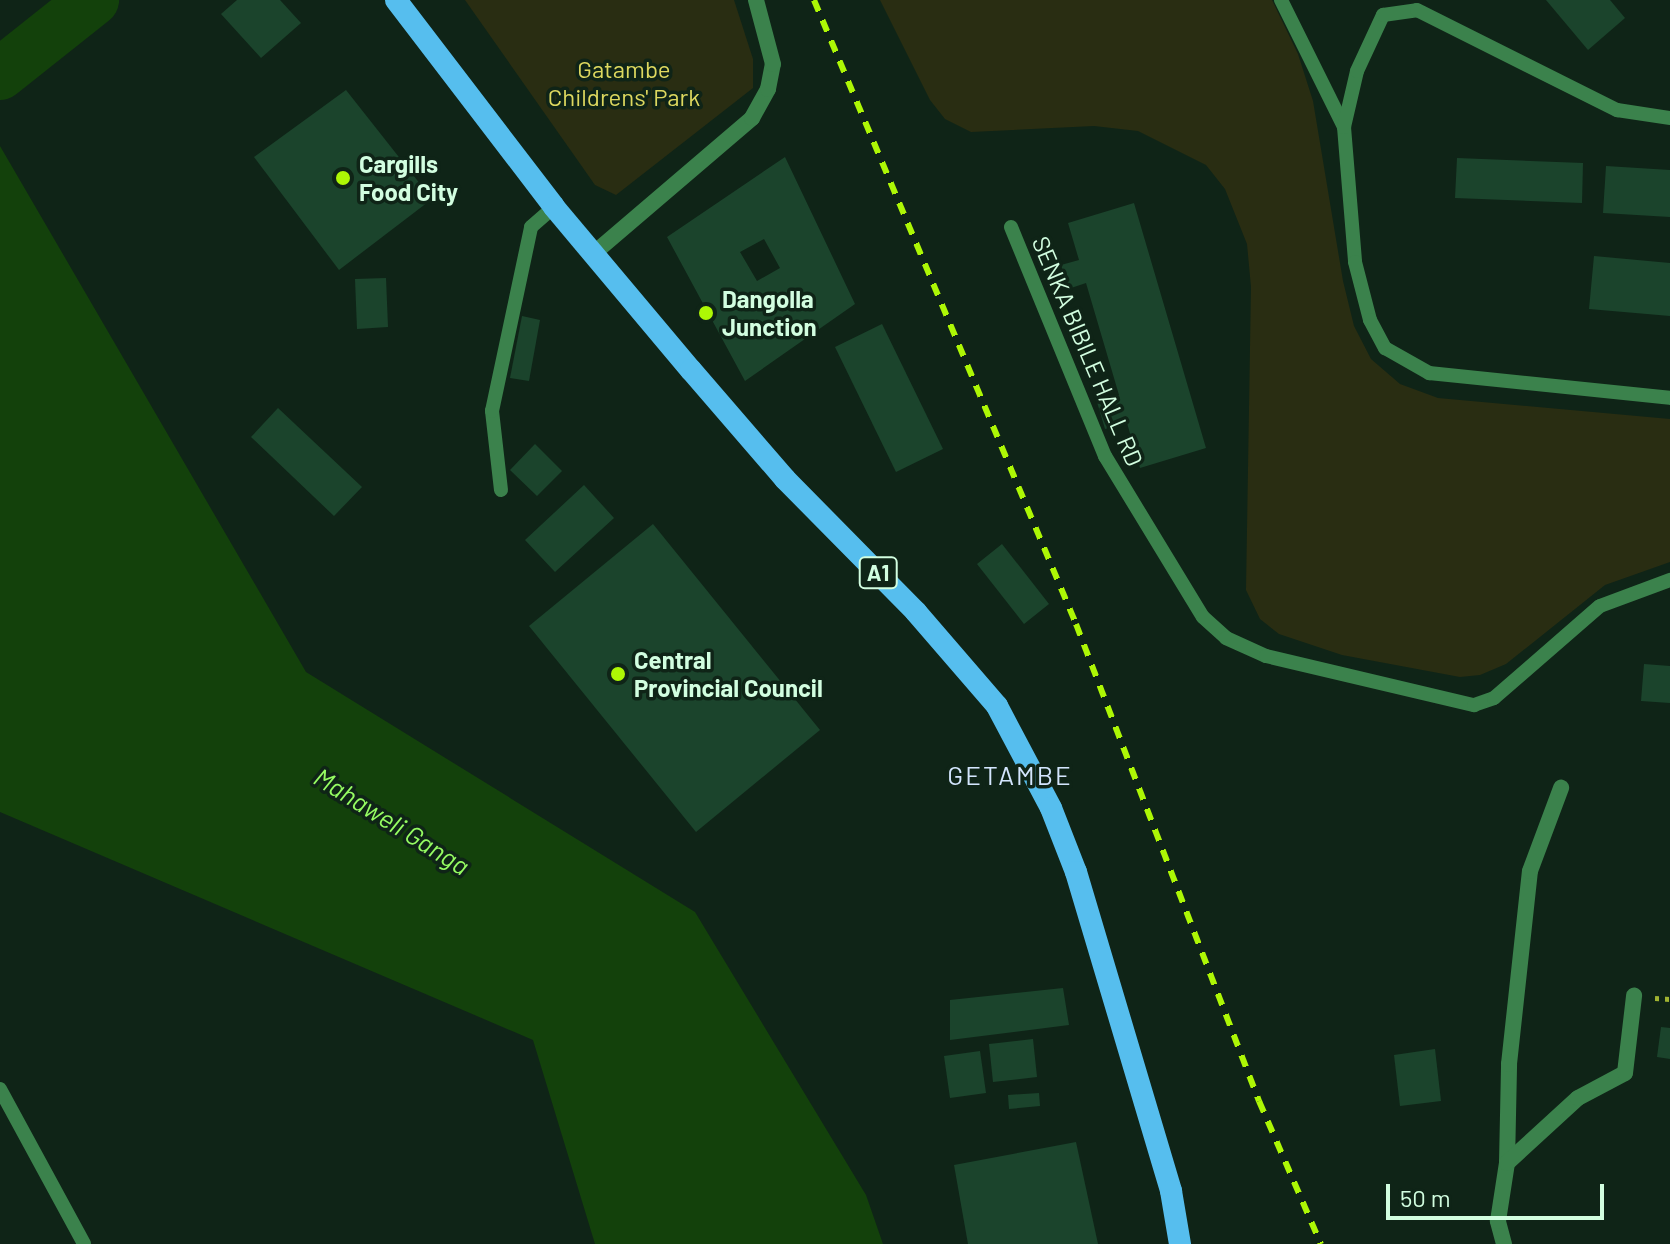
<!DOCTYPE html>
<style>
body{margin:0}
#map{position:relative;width:1670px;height:1244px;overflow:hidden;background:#0f2417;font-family:Barlow,sans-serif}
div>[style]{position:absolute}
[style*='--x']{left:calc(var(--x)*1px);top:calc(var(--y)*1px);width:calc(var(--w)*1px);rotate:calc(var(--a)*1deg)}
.green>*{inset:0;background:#292d12}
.water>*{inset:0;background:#13410b}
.river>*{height:52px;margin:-26px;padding:0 26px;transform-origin:26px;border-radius:26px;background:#13410b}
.building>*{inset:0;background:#1b442c}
.path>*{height:5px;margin-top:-2.5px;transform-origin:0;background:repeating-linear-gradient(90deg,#a0b331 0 4px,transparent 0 10px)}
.service>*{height:14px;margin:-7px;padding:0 7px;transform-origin:7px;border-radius:7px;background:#3b824c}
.minor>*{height:16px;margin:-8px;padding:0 8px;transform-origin:8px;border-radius:8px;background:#3b824c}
.tertiary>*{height:16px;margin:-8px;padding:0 8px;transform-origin:8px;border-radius:8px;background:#3b824c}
.trunk>*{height:22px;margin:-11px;padding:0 11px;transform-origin:11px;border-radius:11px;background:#56beee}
.rail>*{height:6px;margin-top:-3px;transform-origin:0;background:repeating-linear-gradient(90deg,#adf705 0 12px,transparent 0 22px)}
.dots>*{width:22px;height:22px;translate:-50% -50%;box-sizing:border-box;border:4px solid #0f2417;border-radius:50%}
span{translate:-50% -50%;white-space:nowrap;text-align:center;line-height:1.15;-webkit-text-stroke:7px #0f2417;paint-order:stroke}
.shield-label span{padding:2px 6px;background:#0f2417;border:2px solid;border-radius:6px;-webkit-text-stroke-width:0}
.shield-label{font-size:22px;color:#d2fee0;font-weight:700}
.park-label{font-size:24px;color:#ddd85f}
.poi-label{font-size:24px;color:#d2fee0;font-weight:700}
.left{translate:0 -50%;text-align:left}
.street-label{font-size:24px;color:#d2fee0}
.neighbourhood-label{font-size:26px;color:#d4e6fe;letter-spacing:2px}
.water-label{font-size:26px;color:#95fc62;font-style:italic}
.scale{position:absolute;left:1386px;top:1184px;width:218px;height:36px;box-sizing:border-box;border:4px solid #d2fee0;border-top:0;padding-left:10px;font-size:24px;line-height:28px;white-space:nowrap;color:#d2fee0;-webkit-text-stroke:6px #0f2417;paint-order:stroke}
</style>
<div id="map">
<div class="green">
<i style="clip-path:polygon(465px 0,734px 0,753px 59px,753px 88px,616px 195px,595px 185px)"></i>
<i style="clip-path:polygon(880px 0,1272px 0,1298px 54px,1313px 101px,1343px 281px,1354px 326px,1371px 359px,1400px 384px,1438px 398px,1670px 419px,1670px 562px,1605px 585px,1506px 664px,1480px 675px,1460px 677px,1342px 655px,1279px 634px,1260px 619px,1246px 590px,1251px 287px,1247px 244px,1225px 189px,1206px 165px,1138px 131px,1094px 126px,971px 132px,945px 119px,930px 100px)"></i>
</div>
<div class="water">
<i style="clip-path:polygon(0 146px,306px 672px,695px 912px,866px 1195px,883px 1244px,595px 1244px,533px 1040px,0 812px)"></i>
</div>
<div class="river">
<i style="--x:0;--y:74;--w:119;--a:-38.5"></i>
</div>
<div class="building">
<i style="clip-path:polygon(237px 0,280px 0,301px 23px,261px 58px,221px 14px)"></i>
<i style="clip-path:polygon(1546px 0,1610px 0,1625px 18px,1588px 50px)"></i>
<i style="clip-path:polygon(346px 90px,432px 199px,339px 270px,254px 157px)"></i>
<i style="clip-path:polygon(evenodd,785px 157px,855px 304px,745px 381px,667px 237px,785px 157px,764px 239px,780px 268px,757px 281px,740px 252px,764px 239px)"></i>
<i style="clip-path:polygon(1457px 158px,1583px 163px,1582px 203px,1455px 198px)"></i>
<i style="clip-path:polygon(1606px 166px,1670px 170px,1670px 217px,1603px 213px)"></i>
<i style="clip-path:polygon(1134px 203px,1206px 448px,1140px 468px,1127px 423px,1105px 429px,1097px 402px,1119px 395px,1086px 283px,1068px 289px,1061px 265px,1079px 260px,1068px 223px)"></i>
<i style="clip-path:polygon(1594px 256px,1670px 263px,1670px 316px,1589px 309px)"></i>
<i style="clip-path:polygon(386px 278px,388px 327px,357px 329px,355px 279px)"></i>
<i style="clip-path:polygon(522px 316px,540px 320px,529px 381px,510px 378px)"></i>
<i style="clip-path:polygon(882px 324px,943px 449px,896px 472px,835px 347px)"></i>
<i style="clip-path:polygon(278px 408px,362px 487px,334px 516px,251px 437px)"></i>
<i style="clip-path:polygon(535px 444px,562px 471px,537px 496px,510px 470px)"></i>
<i style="clip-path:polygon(584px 485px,614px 518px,555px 572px,525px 540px)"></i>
<i style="clip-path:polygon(653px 524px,820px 730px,696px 832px,529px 626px)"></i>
<i style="clip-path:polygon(1002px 544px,1049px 604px,1024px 624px,977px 564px)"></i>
<i style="clip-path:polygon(1644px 664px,1670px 666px,1670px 703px,1641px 701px)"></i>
<i style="clip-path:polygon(1063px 988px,1069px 1025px,950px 1040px,950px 1000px)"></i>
<i style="clip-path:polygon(1661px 1027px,1670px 1028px,1670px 1059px,1657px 1057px)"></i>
<i style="clip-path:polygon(1033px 1039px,1037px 1077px,993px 1082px,989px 1044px)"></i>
<i style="clip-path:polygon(1435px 1049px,1441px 1101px,1400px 1106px,1394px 1055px)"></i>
<i style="clip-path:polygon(980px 1051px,986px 1093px,950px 1098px,944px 1056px)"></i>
<i style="clip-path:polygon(1039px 1093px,1040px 1106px,1009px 1109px,1008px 1095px)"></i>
<i style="clip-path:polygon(1076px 1142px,1098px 1244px,968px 1244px,954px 1165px)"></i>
</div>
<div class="path">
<i style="--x:1655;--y:998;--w:15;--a:4"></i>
</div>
<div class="service">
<i style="--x:1281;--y:0;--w:142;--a:63.6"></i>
<i style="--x:1344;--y:127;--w:135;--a:85.3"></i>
<i style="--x:1355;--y:262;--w:60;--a:75.5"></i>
<i style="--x:1370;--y:320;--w:32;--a:62"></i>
<i style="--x:1385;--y:348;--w:51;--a:29.6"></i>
<i style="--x:1429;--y:373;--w:242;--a:5.9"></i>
<i style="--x:1344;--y:127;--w:57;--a:-76.9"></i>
<i style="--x:1357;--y:71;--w:62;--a:-65.1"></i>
<i style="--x:1383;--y:15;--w:34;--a:-8"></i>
<i style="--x:1417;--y:10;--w:224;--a:26.6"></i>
<i style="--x:1617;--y:110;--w:54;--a:8.6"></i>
<i style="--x:1011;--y:227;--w:248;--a:67.7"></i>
<i style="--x:1105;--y:456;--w:188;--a:58.7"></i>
<i style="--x:1203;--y:617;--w:31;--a:42"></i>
<i style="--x:1226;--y:638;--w:44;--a:24.2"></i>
<i style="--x:1266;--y:656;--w:214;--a:13.3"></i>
<i style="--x:1474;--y:705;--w:21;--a:-19"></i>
<i style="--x:1494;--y:698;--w:140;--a:-41"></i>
<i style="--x:1600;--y:606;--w:75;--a:-20.4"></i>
<i style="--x:501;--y:490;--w:80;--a:-96.5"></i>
<i style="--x:492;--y:411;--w:188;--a:-78"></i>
<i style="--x:531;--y:227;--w:30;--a:-41"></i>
<i style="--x:0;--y:1089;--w:176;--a:61.5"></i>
</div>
<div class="minor">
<i style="--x:1507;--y:1163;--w:99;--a:-88.8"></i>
<i style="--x:1509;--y:1064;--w:194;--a:-83.8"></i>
<i style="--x:1530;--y:871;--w:89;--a:-69.5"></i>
<i style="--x:1504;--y:1244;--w:24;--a:-105"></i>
<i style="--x:1498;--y:1221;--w:59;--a:-81.2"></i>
<i style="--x:1507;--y:1163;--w:96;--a:-42.5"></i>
<i style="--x:1578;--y:1098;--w:53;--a:-28"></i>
<i style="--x:1625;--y:1073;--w:78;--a:-83.3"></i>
</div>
<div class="tertiary">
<i style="--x:593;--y:254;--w:209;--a:-40.5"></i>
<i style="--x:752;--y:118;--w:33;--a:-61"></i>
<i style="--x:768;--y:89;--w:25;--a:-79"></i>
<i style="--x:773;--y:64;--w:66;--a:-104.9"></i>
</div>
<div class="trunk">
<i style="--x:396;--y:0;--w:260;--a:52.6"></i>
<i style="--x:554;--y:207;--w:213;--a:50"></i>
<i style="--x:691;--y:370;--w:144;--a:49.2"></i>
<i style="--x:785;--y:479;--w:187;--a:45.4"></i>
<i style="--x:916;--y:612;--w:124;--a:49.2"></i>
<i style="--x:997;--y:706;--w:115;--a:62.1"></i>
<i style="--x:1051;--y:808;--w:69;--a:68.7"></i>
<i style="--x:1076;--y:872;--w:333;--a:73.4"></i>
<i style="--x:1171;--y:1191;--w:54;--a:80.4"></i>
</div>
<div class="rail">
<i style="--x:814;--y:0;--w:677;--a:67.22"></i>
<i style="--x:1076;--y:624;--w:511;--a:69.01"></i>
<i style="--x:1259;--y:1101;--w:156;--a:66.6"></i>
</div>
<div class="dots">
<i style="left:343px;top:178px;background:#adf705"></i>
<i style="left:706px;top:313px;background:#adf705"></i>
<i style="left:618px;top:674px;background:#adf705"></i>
</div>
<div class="shield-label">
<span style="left:878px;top:573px">A1</span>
</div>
<div class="park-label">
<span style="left:624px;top:83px">Gatambe<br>Childrens' Park</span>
</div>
<div class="poi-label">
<span class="left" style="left:359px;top:178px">Cargills<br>Food City</span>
<span class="left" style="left:722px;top:313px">Dangolla<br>Junction</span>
<span class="left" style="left:634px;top:674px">Central<br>Provincial Council</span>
</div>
<div class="street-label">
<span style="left:1088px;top:351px;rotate:67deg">SENKA BIBILE HALL RD</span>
</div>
<div class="neighbourhood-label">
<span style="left:1010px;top:775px">GETAMBE</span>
</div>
<div class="water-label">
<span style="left:392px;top:821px;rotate:32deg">Mahaweli Ganga</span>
</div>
<div class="scale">50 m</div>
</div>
